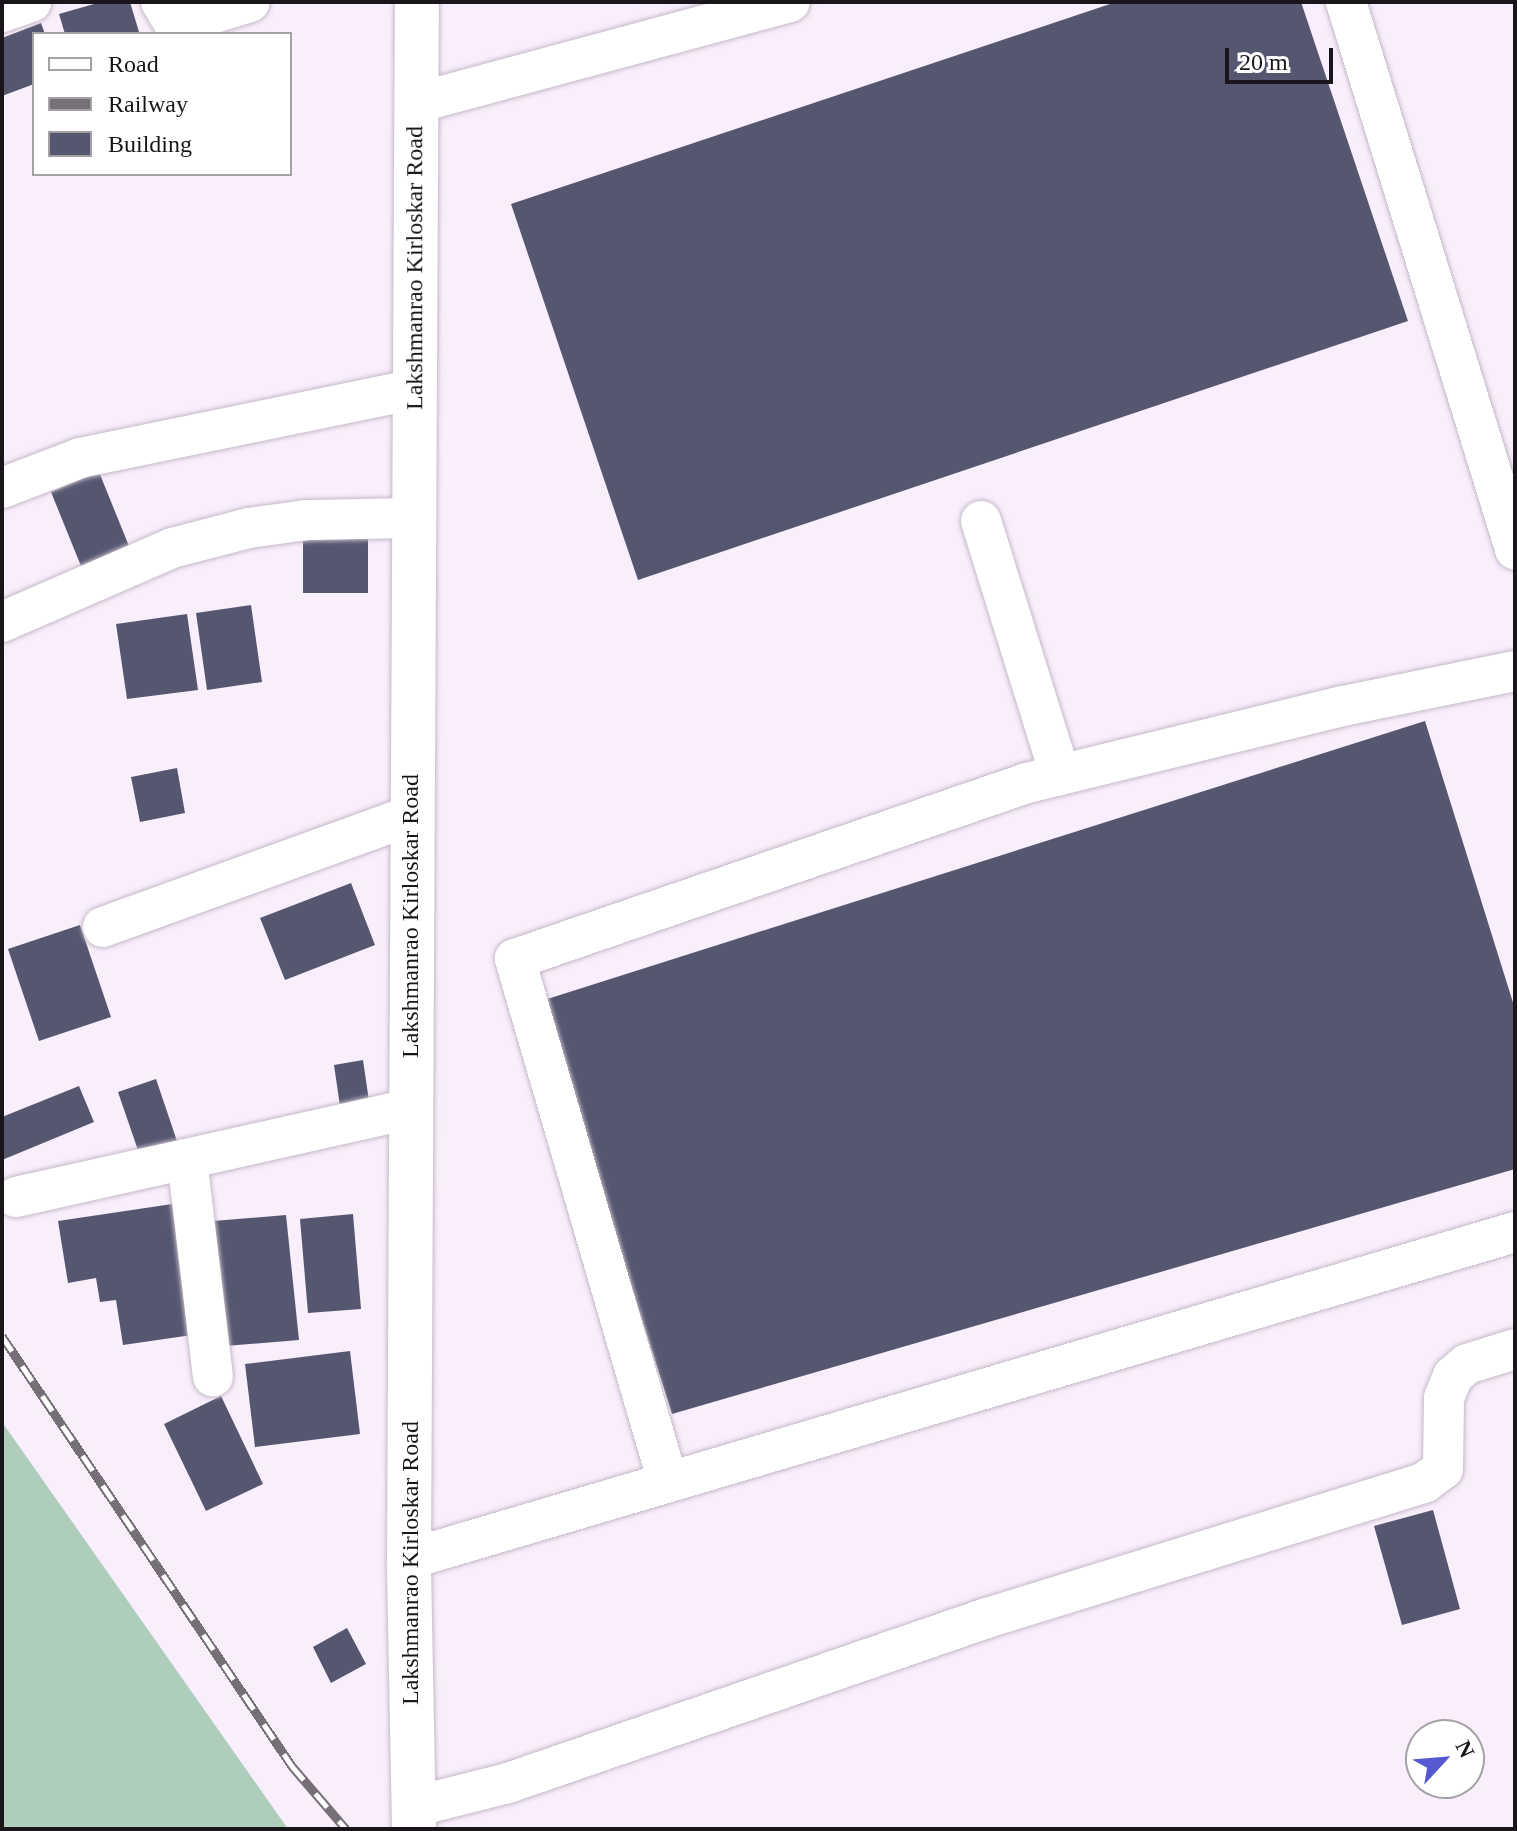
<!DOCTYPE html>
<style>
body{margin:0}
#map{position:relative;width:1517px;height:1831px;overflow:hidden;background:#f9eefc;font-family:Georgia,serif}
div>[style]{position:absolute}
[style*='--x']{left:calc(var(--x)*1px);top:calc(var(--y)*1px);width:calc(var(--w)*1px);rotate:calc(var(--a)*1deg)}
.forest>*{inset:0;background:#afcdbb}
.building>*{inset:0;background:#555770}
.roads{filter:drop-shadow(0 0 2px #c4bac7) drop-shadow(0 0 2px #c4bac7)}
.minor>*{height:40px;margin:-20px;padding:0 20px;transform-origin:20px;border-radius:20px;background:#fff}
.major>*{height:44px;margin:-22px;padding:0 22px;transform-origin:22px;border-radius:22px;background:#fff}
.rail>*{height:9px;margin-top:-4.5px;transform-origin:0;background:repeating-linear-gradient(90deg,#fff 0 18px,#766f78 0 36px);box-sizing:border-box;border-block:2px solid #766f78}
span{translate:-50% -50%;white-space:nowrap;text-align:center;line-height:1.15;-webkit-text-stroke:8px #fff;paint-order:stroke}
.street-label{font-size:24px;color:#19151a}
.frame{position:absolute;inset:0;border:4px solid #19151a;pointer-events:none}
.legend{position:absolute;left:32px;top:32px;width:260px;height:144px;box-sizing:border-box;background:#fff;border:2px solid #a3a1a3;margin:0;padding:10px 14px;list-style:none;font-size:24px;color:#19151a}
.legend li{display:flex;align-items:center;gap:16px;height:40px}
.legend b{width:40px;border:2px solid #a3a1a3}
.north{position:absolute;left:1405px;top:1719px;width:80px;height:80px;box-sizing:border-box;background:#fff;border:2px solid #a3a1a3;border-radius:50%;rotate:64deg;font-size:22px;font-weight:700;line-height:32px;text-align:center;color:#19151a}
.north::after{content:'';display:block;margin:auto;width:28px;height:36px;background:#5558cf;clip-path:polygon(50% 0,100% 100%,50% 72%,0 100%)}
.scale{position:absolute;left:1225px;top:48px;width:108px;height:36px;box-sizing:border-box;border:4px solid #19151a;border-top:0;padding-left:10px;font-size:24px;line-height:28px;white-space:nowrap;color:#19151a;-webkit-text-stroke:6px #fff;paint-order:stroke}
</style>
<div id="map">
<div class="forest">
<i style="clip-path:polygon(2px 1422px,288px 1829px,2px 1829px)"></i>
</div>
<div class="building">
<i style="clip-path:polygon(101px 2px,130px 2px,139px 32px,65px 34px,59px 14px)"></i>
<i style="clip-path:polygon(1116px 2px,1301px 2px,1408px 321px,638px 580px,511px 204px)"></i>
<i style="clip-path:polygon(41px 23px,45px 34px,34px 34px,34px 84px,2px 96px,2px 38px)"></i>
<i style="clip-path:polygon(99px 472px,131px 551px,83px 571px,51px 492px)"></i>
<i style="clip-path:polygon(303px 528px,368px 528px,368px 593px,303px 593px)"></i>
<i style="clip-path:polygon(251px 605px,262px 682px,207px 690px,196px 613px)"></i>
<i style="clip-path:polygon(187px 614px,198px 690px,127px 699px,116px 624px)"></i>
<i style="clip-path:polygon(1425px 721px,1515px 1009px,1515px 1169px,672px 1414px,541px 1001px)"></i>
<i style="clip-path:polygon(177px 768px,185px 813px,140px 822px,131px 777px)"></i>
<i style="clip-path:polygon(351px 883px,375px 945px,285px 980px,260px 918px)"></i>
<i style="clip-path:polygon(80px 925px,111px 1017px,39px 1041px,8px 949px)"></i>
<i style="clip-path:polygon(363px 1060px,369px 1101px,340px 1106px,334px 1065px)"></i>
<i style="clip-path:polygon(156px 1079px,179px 1147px,141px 1159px,118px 1092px)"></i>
<i style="clip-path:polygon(79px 1086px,94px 1122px,2px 1160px,2px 1117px)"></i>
<i style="clip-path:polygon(179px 1203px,199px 1334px,123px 1345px,116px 1300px,100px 1302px,96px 1278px,68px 1283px,58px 1221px)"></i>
<i style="clip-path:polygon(353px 1214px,361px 1309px,308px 1313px,300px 1219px)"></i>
<i style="clip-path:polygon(286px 1215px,299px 1340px,225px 1346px,213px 1221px)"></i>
<i style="clip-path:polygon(350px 1351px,360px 1434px,255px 1447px,245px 1364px)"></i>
<i style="clip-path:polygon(221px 1396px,263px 1484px,206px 1511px,164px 1424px)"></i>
<i style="clip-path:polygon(1433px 1510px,1460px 1609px,1402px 1625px,1374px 1526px)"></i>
<i style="clip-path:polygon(347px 1628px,366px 1664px,331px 1683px,313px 1647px)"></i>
</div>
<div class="roads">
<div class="minor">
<i style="--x:161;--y:2;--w:27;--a:59"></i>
<i style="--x:175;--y:25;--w:78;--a:-17"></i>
<i style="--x:1346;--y:2;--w:573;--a:72.83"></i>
<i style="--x:2;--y:12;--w:31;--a:-19"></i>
<i style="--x:416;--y:103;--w:387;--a:-15.1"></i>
<i style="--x:2;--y:488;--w:84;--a:-21"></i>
<i style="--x:80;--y:458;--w:342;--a:-11.6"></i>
<i style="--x:981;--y:521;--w:266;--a:72.7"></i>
<i style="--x:2;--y:622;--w:185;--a:-23.5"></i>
<i style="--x:172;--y:548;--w:80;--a:-14.6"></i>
<i style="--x:249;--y:528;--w:59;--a:-7.9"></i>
<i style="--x:307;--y:520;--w:107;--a:-1.1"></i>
<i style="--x:103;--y:927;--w:329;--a:-19.9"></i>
<i style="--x:187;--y:1159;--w:219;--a:83.2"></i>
<i style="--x:16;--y:1197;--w:404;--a:-12.6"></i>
<i style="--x:668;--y:1482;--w:545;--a:-106.31"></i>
<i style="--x:515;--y:959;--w:541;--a:-18.97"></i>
<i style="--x:1027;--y:783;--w:325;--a:-13.7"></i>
<i style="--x:1343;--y:706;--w:176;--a:-11.5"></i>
<i style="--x:409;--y:1559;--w:1153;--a:-16.47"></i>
<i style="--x:413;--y:1807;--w:98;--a:-14.2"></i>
<i style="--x:508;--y:1783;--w:507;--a:-19.01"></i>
<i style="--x:987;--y:1618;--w:459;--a:-17.2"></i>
<i style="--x:1425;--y:1482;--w:22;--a:-36"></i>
<i style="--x:1443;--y:1469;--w:71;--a:-89.2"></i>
<i style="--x:1444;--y:1398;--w:24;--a:-68"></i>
<i style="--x:1453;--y:1376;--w:18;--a:-41"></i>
<i style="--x:1467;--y:1364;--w:50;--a:-17.4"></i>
</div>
<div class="major">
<i style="--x:414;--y:1829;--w:270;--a:-91.1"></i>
<i style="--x:409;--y:1559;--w:1557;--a:-89.71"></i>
</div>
</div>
<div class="rail">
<i style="--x:2;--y:1336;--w:519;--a:56"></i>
<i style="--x:292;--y:1766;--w:83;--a:49.4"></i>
</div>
<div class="street-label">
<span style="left:415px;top:268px;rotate:-90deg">Lakshmanrao Kirloskar Road</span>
<span style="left:411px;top:916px;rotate:-90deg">Lakshmanrao Kirloskar Road</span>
<span style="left:411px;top:1563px;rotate:-90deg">Lakshmanrao Kirloskar Road</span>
</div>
<div class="frame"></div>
<ul class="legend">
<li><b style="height:10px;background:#fff"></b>Road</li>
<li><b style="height:10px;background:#766f78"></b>Railway</li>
<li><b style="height:22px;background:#555770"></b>Building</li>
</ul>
<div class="north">N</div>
<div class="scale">20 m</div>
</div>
